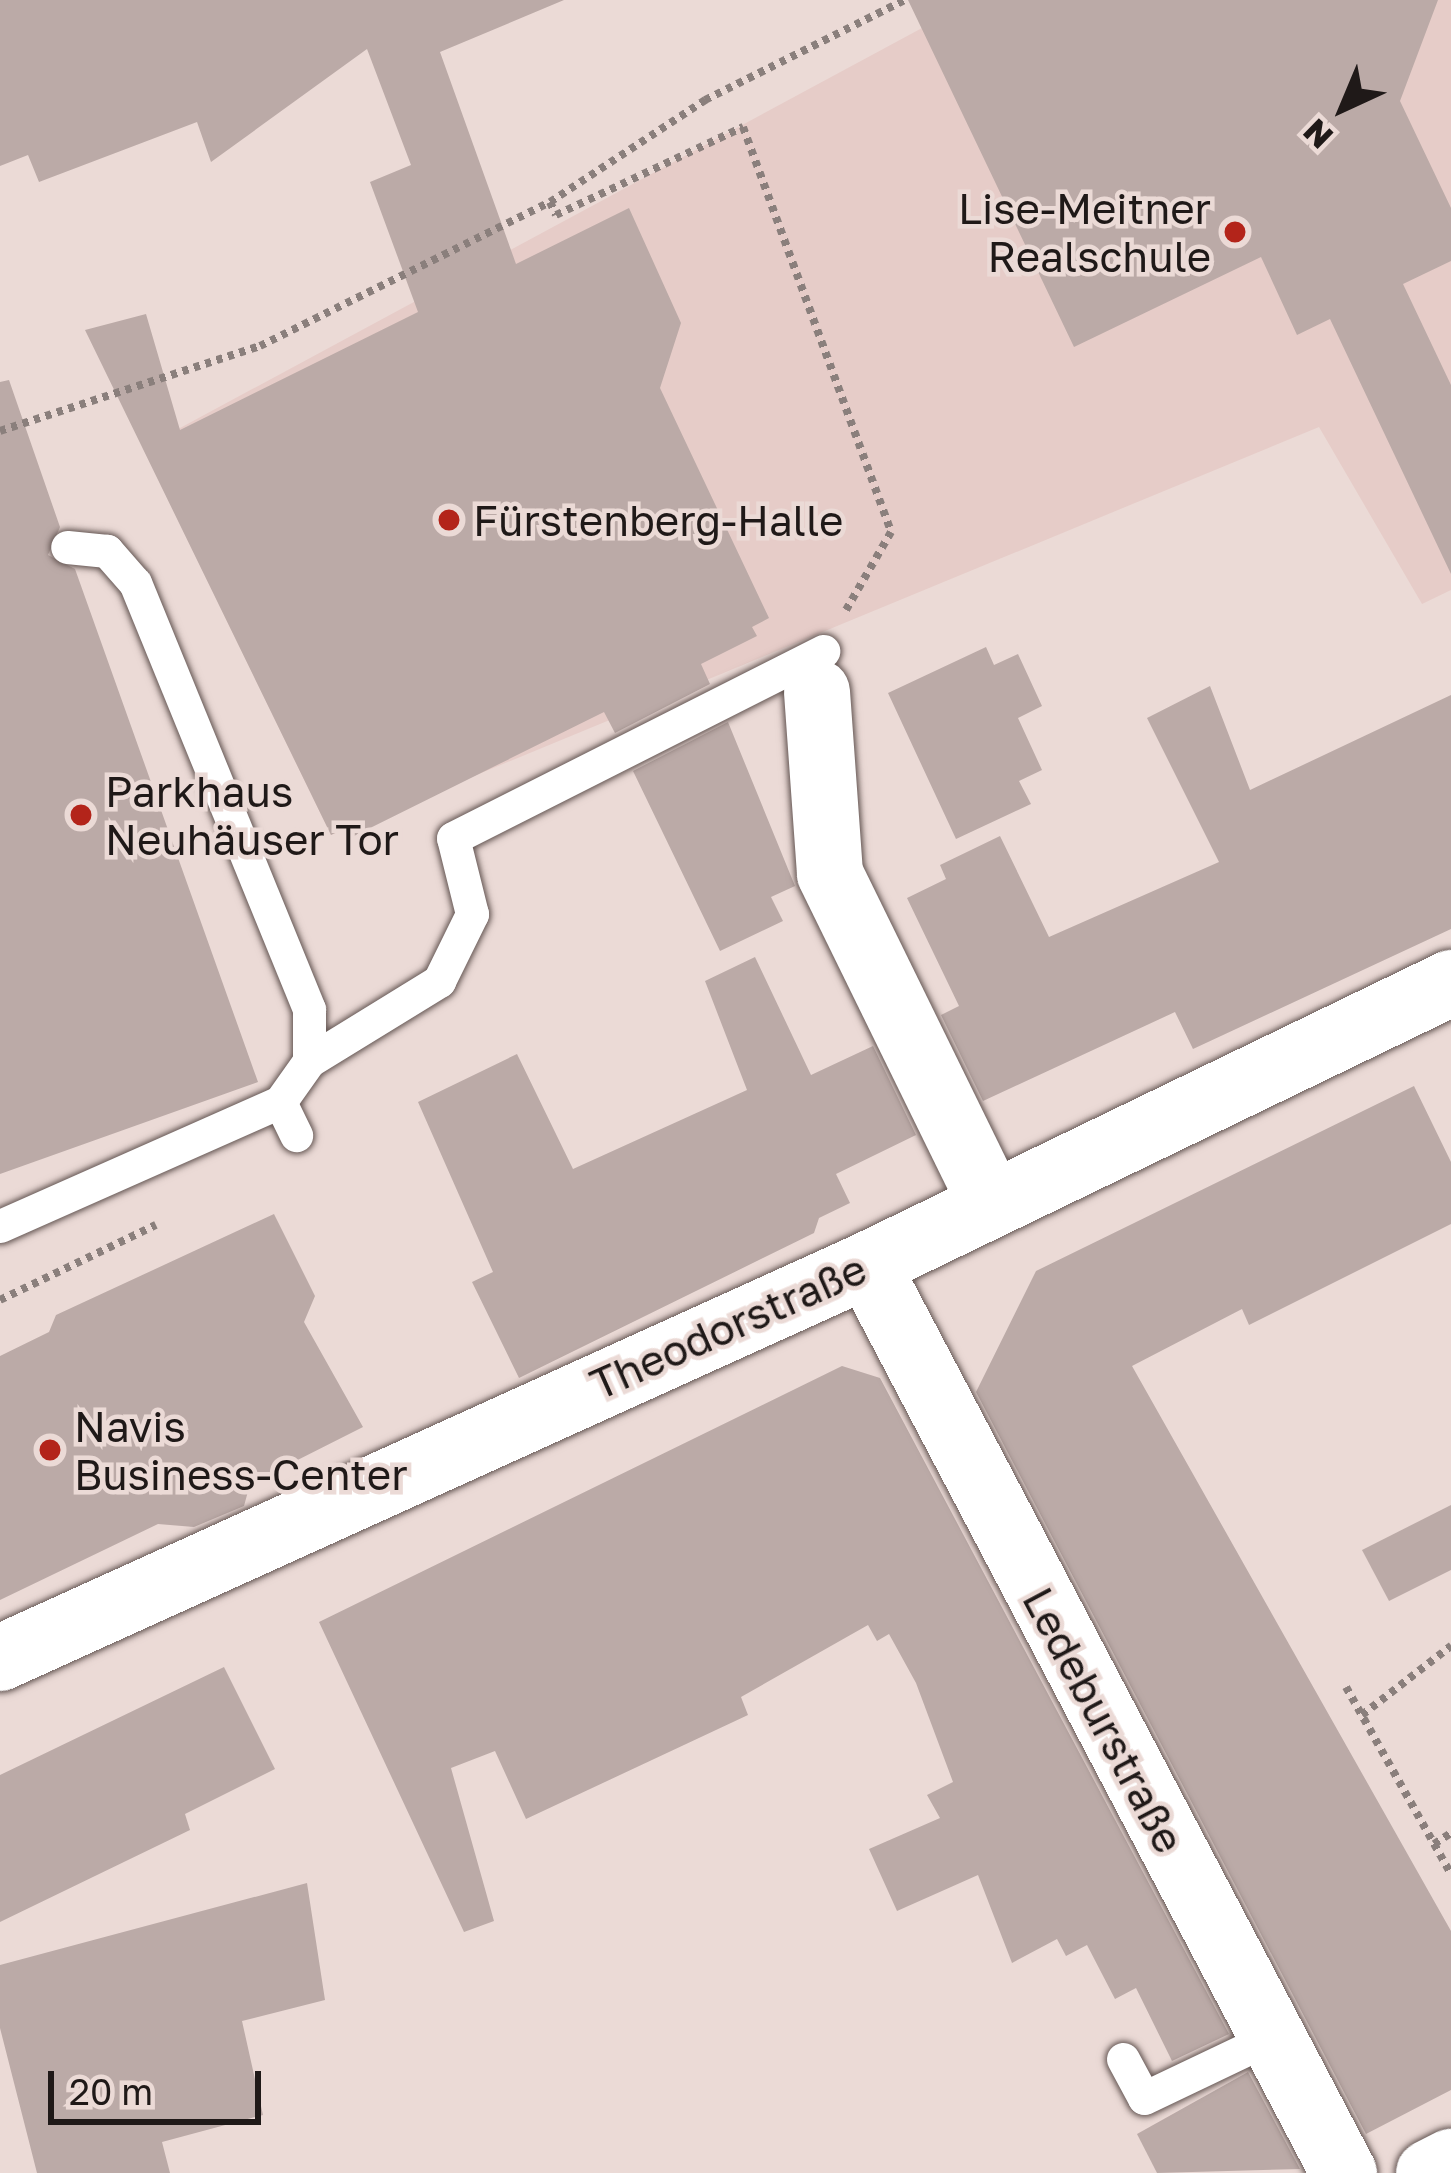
<!DOCTYPE html>
<meta charset="utf-8">
<style>
body{margin:0}
#map{position:relative;width:1451px;height:2173px;overflow:hidden;background:#ebdad6;font-family:"Golos Text",sans-serif}
div>[style]{position:absolute}
[style*='--x']{left:calc(var(--x)*1px);top:calc(var(--y)*1px);width:calc(var(--w)*1px);rotate:calc(var(--a)*1deg)}
.built>*{inset:0;background:#e6ccc8}
.building>*{inset:0;background:#bbaaa7}
.path>*{height:8px;margin-top:-4px;transform-origin:0;background:repeating-linear-gradient(90deg,#8a7f7c 0 6px,transparent 0 12px)}
.roads{filter:drop-shadow(0 0 3px #645653) drop-shadow(0 0 3px #645653)}
.service>*{height:33px;margin:-16.5px;padding:0 16.5px;transform-origin:16.5px;border-radius:16.5px;background:#fff}
.minor>*{height:66px;margin:-33px;padding:0 33px;transform-origin:33px;border-radius:33px;background:#fff}
.dots>*{width:33px;height:33px;translate:-50% -50%;box-sizing:border-box;border:6px solid #ebdad6;border-radius:50%}
span{translate:-50% -50%;white-space:nowrap;text-align:center;line-height:1.15;-webkit-text-stroke:9px #ebdad6;paint-order:stroke}
.poi-label{font-size:42px;color:#1f1918}
.right{translate:-100% -50%;text-align:right}
.left{translate:0 -50%;text-align:left}
.street-label{font-size:42px;color:#1f1918}
.north{position:absolute;left:1283px;top:48px;width:120px;height:120px;-webkit-text-stroke:9px #ebdad6;paint-order:stroke;rotate:224deg;font-size:33px;font-weight:700;line-height:48px;text-align:center;color:#1f1918}
.north::after{content:'';display:block;margin:auto;width:42px;height:54px;background:#1f1918;clip-path:polygon(50% 0,100% 100%,50% 72%,0 100%)}
.scale{position:absolute;left:48px;top:2071px;width:213px;height:54px;box-sizing:border-box;border:6px solid #1f1918;border-top:0;padding-left:15px;font-size:36px;line-height:42px;white-space:nowrap;color:#1f1918;-webkit-text-stroke:9px #ebdad6;paint-order:stroke}
</style>
<div id="map">
<div class="built">
<i style="clip-path:polygon(974px 0,1451px 0,1451px 590px,1422px 604px,1319px 427px,331px 835px,143px 448px)"></i>
</div>
<div class="building">
<i style="clip-path:polygon(0 0,564px 0,440px 52px,516px 264px,629px 208px,681px 323px,660px 388px,769px 618px,752px 627px,757px 636px,701px 664px,710px 684px,615px 733px,604px 712px,352px 837px,347px 827px,331px 835px,85px 330px,146px 314px,180px 430px,418px 312px,370px 182px,411px 165px,367px 49px,211px 162px,197px 122px,39px 182px,28px 155px,0 166px)"></i>
<i style="clip-path:polygon(908px 0,1438px 0,1400px 101px,1451px 208px,1451px 261px,1403px 284px,1451px 385px,1451px 574px,1330px 319px,1297px 335px,1261px 257px,1074px 347px)"></i>
<i style="clip-path:polygon(9px 380px,60px 527px,48px 555px,75px 569px,258px 1082px,0 1174px,0 382px)"></i>
<i style="clip-path:polygon(986px 647px,994px 665px,1018px 654px,1042px 706px,1018px 718px,1042px 770px,1019px 781px,1031px 804px,956px 839px,888px 693px)"></i>
<i style="clip-path:polygon(1210px 686px,1250px 790px,1451px 695px,1451px 929px,1193px 1049px,1175px 1012px,983px 1101px,941px 1015px,959px 1006px,907px 898px,946px 879px,940px 865px,1000px 836px,1049px 937px,1219px 862px,1147px 718px)"></i>
<i style="clip-path:polygon(728px 722px,795px 886px,771px 897px,783px 921px,720px 951px,633px 771px)"></i>
<i style="clip-path:polygon(755px 957px,811px 1075px,873px 1046px,916px 1135px,836px 1174px,850px 1203px,819px 1218px,814px 1233px,519px 1378px,472px 1282px,493px 1272px,418px 1102px,517px 1054px,573px 1169px,747px 1090px,705px 981px)"></i>
<i style="clip-path:polygon(1414px 1086px,1451px 1162px,1451px 1224px,1249px 1325px,1242px 1309px,1132px 1366px,1451px 1931px,1451px 2090px,1366px 2134px,976px 1392px,1036px 1271px)"></i>
<i style="clip-path:polygon(274px 1214px,315px 1296px,304px 1322px,363px 1427px,250px 1484px,244px 1506px,194px 1527px,158px 1524px,0 1600px,0 1356px,49px 1332px,56px 1315px)"></i>
<i style="clip-path:polygon(842px 1366px,880px 1378px,1229px 2034px,1172px 2061px,1136px 1988px,1115px 1999px,1087px 1945px,1066px 1956px,1057px 1939px,1012px 1963px,978px 1875px,897px 1911px,869px 1849px,940px 1818px,927px 1795px,953px 1782px,916px 1683px,889px 1634px,877px 1641px,868px 1625px,741px 1697px,748px 1715px,526px 1819px,495px 1751px,451px 1768px,494px 1921px,464px 1932px,319px 1622px)"></i>
<i style="clip-path:polygon(1451px 1505px,1451px 1570px,1389px 1601px,1362px 1550px)"></i>
<i style="clip-path:polygon(224px 1667px,275px 1769px,185px 1814px,190px 1830px,0 1922px,0 1775px)"></i>
<i style="clip-path:polygon(307px 1883px,325px 2000px,242px 2021px,263px 2115px,162px 2142px,170px 2173px,37px 2173px,0 2028px,0 1965px)"></i>
<i style="clip-path:polygon(1248px 2072px,1300px 2169px,1157px 2173px,1137px 2134px)"></i>
</div>
<div class="path">
<i style="--x:550;--y:202;--w:14;--a:65"></i>
<i style="--x:556;--y:215;--w:207;--a:-25.2"></i>
<i style="--x:743;--y:127;--w:431;--a:69.9"></i>
<i style="--x:891;--y:532;--w:90;--a:120"></i>
<i style="--x:0;--y:431;--w:274;--a:-18.1"></i>
<i style="--x:260;--y:346;--w:324;--a:-26.4"></i>
<i style="--x:550;--y:202;--w:186;--a:-33.3"></i>
<i style="--x:705;--y:100;--w:224;--a:-26.6"></i>
<i style="--x:0;--y:1300;--w:173;--a:-25.7"></i>
<i style="--x:1346;--y:1687;--w:214;--a:60.7"></i>
<i style="--x:1362;--y:1715;--w:113;--a:-37.8"></i>
<i style="--x:1434;--y:1844;--w:20;--a:-33"></i>
</div>
<div class="roads">
<div class="service">
<i style="--x:309;--y:1061;--w:153;--a:-31.6"></i>
<i style="--x:439;--y:981;--w:75;--a:-63.8"></i>
<i style="--x:472;--y:914;--w:78;--a:-104"></i>
<i style="--x:453;--y:838;--w:415;--a:-26.8"></i>
<i style="--x:280;--y:1102;--w:37;--a:64"></i>
<i style="--x:0;--y:1226;--w:306;--a:-23.9"></i>
<i style="--x:280;--y:1102;--w:50;--a:-54.7"></i>
<i style="--x:309;--y:1061;--w:52;--a:-90"></i>
<i style="--x:309;--y:1009;--w:460;--a:-112.2"></i>
<i style="--x:135;--y:583;--w:43;--a:-131.2"></i>
<i style="--x:107;--y:551;--w:40;--a:-174.3"></i>
<i style="--x:1123;--y:2059;--w:44;--a:61.7"></i>
<i style="--x:1144;--y:2098;--w:142;--a:-25.5"></i>
</div>
<div class="minor">
<i style="--x:817;--y:692;--w:182;--a:85.9"></i>
<i style="--x:830;--y:874;--w:365;--a:63.9"></i>
<i style="--x:867;--y:1265;--w:1026;--a:62.29"></i>
<i style="--x:0;--y:1658;--w:952;--a:-24.38"></i>
<i style="--x:867;--y:1265;--w:649;--a:-25.77"></i>
<i style="--x:1429;--y:2173;--w:25;--a:-27"></i>
</div>
</div>
<div class="dots">
<i style="left:1235px;top:232px;background:#b3241a"></i>
<i style="left:449px;top:520px;background:#b3241a"></i>
<i style="left:81px;top:815px;background:#b3241a"></i>
<i style="left:50px;top:1450px;background:#b3241a"></i>
</div>
<div class="poi-label">
<span class="right" style="left:1211px;top:232px">Lise-Meitner<br>Realschule</span>
<span class="left" style="left:473px;top:520px">Fürstenberg-Halle</span>
<span class="left" style="left:105px;top:815px">Parkhaus<br>Neuhäuser Tor</span>
<span class="left" style="left:74px;top:1450px">Navis<br>Business-Center</span>
</div>
<div class="street-label">
<span style="left:728px;top:1326px;rotate:-24deg">Theodorstraße</span>
<span style="left:1104px;top:1720px;rotate:62deg">Ledeburstraße</span>
</div>
<div class="north">N</div>
<div class="scale">20 m</div>
</div>
